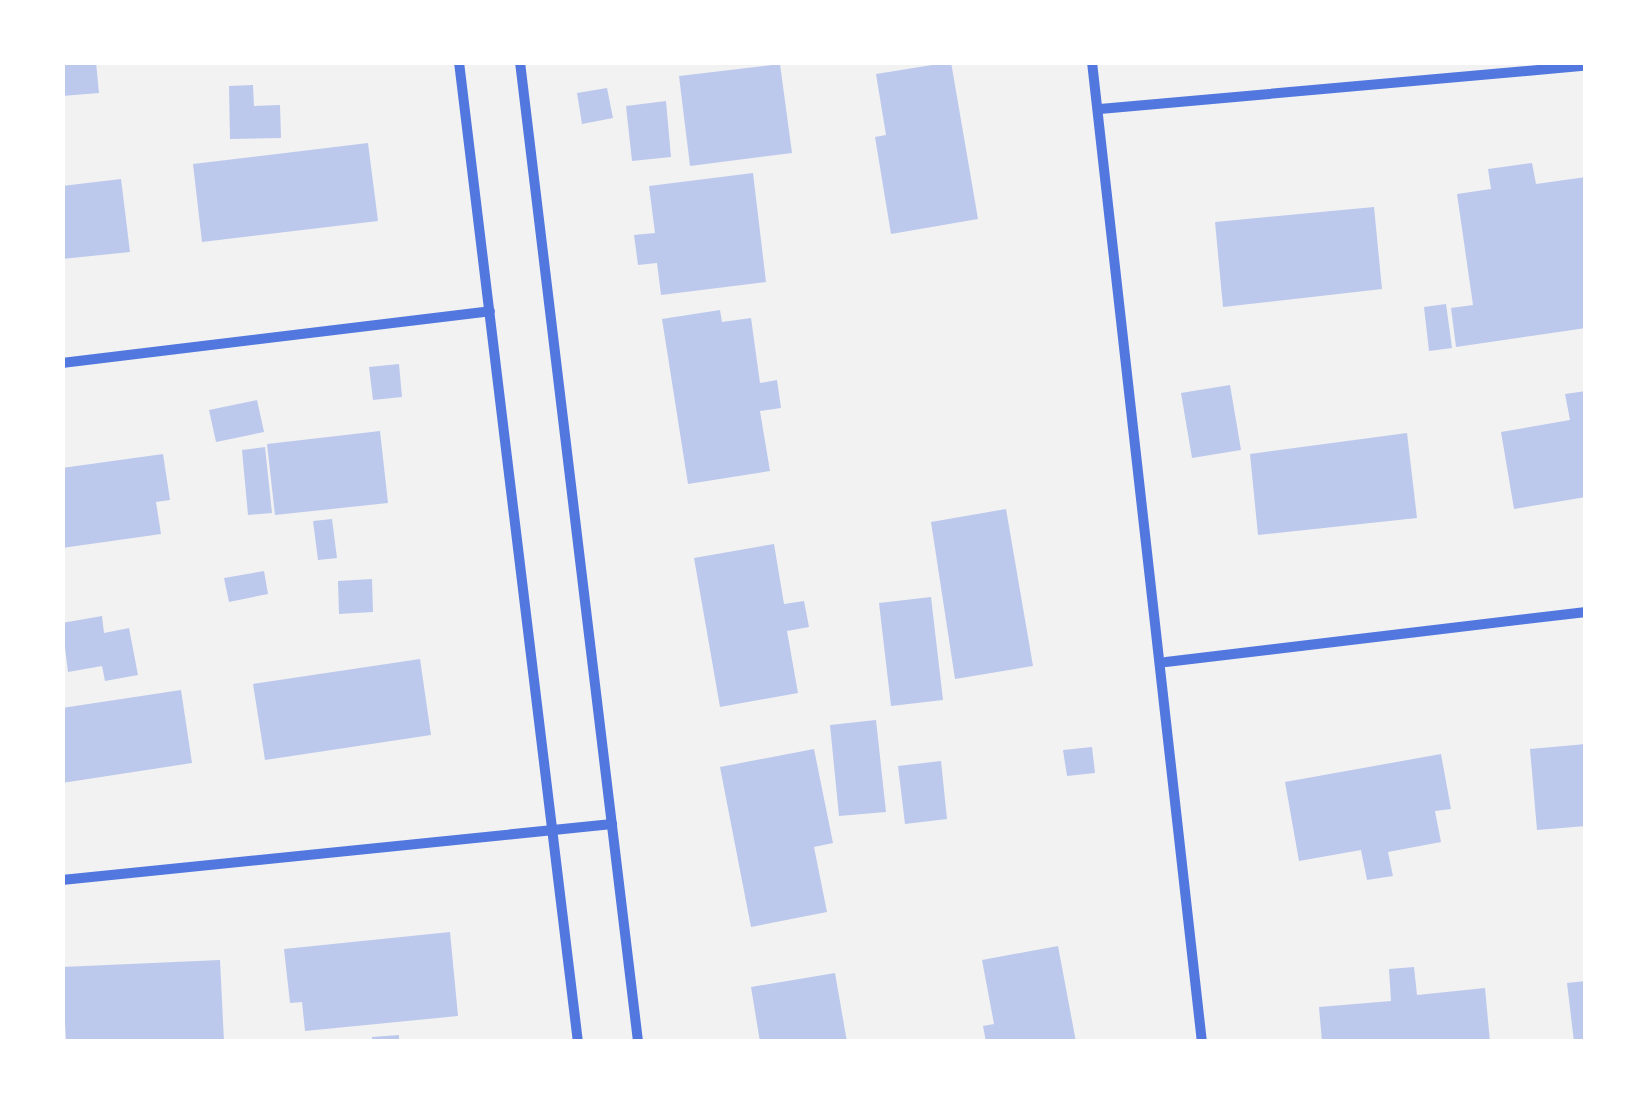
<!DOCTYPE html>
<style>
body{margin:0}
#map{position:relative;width:1648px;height:1104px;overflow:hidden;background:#f2f2f2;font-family:"Asap Condensed",sans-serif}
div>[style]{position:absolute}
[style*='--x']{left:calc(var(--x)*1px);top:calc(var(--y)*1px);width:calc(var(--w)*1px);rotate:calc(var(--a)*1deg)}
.building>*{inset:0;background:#bdc9ec}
.minor>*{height:10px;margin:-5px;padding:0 5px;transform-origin:5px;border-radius:5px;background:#5277de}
span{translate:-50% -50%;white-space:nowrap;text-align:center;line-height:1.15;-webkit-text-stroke:9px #fff;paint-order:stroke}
.frame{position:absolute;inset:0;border:65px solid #fff;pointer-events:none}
</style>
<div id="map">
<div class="building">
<i style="clip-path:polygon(62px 62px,96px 62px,99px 93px,62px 96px)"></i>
<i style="clip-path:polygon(951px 62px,978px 219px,891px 234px,875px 137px,886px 135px,876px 74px)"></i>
<i style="clip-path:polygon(780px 64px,792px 153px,690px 166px,679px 76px)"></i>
<i style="clip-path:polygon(253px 85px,254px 106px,280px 105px,281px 138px,230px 139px,229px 86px)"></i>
<i style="clip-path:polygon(607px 88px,613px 118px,582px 124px,577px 93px)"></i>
<i style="clip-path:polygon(666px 101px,671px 157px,632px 161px,626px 106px)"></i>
<i style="clip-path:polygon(368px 143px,378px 221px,202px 242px,193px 164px)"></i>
<i style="clip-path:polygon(1532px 163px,1536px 184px,1586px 177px,1586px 328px,1456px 347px,1451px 308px,1473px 305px,1457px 194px,1491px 189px,1488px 169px)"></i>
<i style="clip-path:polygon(753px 173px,766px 282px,661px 295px,657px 263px,638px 265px,634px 235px,655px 233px,649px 186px)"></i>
<i style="clip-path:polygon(121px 179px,130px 252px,62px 259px,62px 186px)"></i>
<i style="clip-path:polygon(1374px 207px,1382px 289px,1223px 307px,1215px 222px)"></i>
<i style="clip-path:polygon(1446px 304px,1452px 348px,1429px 351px,1424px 307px)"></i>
<i style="clip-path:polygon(720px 310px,722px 322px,751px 318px,760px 383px,777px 380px,781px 408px,760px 411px,770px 471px,688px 484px,662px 319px)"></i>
<i style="clip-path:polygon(399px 364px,402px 397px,373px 400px,369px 367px)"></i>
<i style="clip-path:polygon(1230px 385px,1241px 450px,1192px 458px,1181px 393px)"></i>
<i style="clip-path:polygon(1586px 391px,1586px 497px,1514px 509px,1501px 432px,1570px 420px,1565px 394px)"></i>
<i style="clip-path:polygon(257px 400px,264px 432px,216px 442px,209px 410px)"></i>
<i style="clip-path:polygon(380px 431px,388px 503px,275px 515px,267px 444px)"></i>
<i style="clip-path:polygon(1407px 433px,1417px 518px,1258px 535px,1250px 454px)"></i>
<i style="clip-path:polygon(265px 447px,272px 513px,248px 515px,242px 450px)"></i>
<i style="clip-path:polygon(163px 454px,170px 500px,156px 502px,161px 534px,62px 548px,62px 468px)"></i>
<i style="clip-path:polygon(1006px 509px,1033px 666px,955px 679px,931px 522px)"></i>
<i style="clip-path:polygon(332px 519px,337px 558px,318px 560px,313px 521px)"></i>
<i style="clip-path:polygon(774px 544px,784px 604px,804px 601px,809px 627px,787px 631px,798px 693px,720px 707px,694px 558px)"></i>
<i style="clip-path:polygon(264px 571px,268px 594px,229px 602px,224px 578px)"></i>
<i style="clip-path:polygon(372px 579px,373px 612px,339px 614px,338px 581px)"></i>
<i style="clip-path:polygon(931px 597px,943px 700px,891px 706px,879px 603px)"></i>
<i style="clip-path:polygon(102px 616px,104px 633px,129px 628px,138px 675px,105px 681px,102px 666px,68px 672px,62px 623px)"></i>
<i style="clip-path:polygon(420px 659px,431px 735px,265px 760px,253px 684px)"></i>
<i style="clip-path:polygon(181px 690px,192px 763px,62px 783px,62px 708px)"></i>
<i style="clip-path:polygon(876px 720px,886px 812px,839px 816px,830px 725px)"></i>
<i style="clip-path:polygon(1586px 744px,1586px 826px,1537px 830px,1530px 749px)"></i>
<i style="clip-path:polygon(1092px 747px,1095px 773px,1067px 776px,1063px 750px)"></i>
<i style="clip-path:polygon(814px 749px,833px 843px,814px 847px,827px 912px,751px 927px,720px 767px)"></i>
<i style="clip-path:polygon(1441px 754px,1451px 809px,1435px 811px,1441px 842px,1388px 852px,1393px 876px,1367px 880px,1361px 850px,1299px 861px,1285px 782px)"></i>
<i style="clip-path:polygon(941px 761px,947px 819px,905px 824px,898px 766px)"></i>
<i style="clip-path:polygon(450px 932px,458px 1016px,305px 1031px,302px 1002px,290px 1003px,284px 949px)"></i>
<i style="clip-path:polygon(1058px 946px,1076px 1042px,986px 1042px,983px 1026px,994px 1024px,982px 960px)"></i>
<i style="clip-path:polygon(220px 960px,224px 1042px,66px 1042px,62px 967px)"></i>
<i style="clip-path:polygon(1414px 967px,1417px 995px,1485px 988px,1490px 1042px,1322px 1042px,1319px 1007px,1391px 1001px,1389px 969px)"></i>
<i style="clip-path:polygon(835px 973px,847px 1042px,760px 1042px,751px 987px)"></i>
<i style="clip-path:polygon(1586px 981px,1586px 1042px,1574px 1042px,1567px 983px)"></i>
<i style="clip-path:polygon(399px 1035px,399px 1042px,372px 1042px,372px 1037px)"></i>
</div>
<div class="minor">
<i style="--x:459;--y:62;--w:987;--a:83.08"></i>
<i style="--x:520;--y:62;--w:987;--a:83.13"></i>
<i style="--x:1092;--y:62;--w:986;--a:83.6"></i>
<i style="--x:1100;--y:109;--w:488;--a:-5.1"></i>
<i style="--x:62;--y:363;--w:431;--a:-6.9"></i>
<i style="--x:1166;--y:662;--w:423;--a:-6.8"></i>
<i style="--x:62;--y:880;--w:553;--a:-5.81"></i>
</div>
<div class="frame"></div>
</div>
